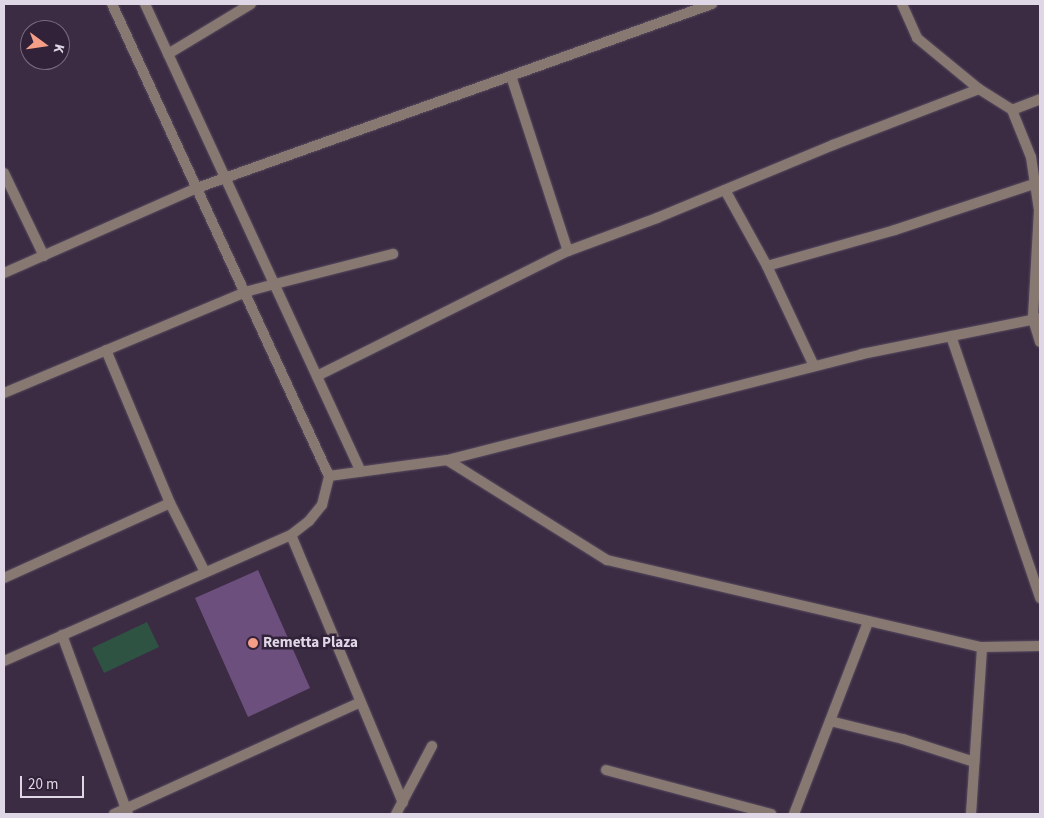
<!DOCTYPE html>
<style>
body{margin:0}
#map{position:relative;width:1044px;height:818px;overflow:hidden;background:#3b2c43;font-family:"Source Sans 3",sans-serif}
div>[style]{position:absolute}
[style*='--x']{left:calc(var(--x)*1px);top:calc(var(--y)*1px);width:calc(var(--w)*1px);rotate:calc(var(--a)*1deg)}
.green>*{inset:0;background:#2e5343}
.building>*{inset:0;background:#6d4f7e}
.roads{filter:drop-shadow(0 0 1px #594b60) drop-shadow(0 0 1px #594b60)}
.lane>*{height:10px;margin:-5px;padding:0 5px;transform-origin:5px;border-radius:5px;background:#877972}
.street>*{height:10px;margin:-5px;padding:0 5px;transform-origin:5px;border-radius:5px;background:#877972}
.dots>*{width:14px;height:14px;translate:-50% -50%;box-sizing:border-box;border:2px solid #312239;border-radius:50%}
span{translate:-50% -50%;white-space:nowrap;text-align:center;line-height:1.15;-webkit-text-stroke:5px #312239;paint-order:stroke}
.poi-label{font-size:15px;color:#e0d7e6;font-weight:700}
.left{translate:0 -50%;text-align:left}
.frame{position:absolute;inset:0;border:5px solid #e0d7e6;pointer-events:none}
.north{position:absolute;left:20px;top:20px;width:50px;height:50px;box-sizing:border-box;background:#312239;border:1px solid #776a7e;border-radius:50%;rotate:104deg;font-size:14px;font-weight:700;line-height:20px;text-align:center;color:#e0d7e6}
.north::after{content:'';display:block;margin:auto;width:18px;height:22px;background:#f49e88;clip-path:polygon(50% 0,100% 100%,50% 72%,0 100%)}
.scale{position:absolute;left:20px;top:776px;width:64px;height:22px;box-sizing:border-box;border:2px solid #e0d7e6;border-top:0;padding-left:6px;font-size:15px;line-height:18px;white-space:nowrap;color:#e0d7e6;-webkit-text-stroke:4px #312239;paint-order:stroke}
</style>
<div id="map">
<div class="green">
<i style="clip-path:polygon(147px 622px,159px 647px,104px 673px,92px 648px)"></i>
</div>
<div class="building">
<i style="clip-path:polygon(258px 570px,310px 688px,248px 717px,195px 598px)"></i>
</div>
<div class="roads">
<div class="lane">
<i style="--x:275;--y:284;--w:122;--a:-14.3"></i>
<i style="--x:114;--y:814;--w:269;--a:-24.4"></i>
</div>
<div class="street">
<i style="--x:145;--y:4;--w:515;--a:65.22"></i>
<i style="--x:902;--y:4;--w:37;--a:66"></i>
<i style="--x:917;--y:38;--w:80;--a:39.4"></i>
<i style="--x:979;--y:89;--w:39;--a:32"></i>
<i style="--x:1012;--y:110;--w:51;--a:68"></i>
<i style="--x:1031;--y:157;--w:54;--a:81.4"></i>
<i style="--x:1039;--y:210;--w:109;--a:93.2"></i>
<i style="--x:1033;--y:319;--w:24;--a:73"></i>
<i style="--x:168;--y:54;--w:97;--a:-31.1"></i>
<i style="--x:511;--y:76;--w:184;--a:72"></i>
<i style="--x:1012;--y:110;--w:30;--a:-21"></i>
<i style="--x:4;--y:173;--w:92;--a:64.3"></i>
<i style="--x:725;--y:190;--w:87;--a:61.1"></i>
<i style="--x:767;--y:266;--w:110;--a:64.8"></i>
<i style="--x:767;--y:266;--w:133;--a:-15.7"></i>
<i style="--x:895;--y:230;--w:146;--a:-18.3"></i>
<i style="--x:4;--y:273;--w:211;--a:-23.8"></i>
<i style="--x:197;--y:188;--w:547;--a:-19.66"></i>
<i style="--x:951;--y:336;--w:277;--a:71.2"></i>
<i style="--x:106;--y:350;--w:166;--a:67.3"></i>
<i style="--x:170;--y:503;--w:77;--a:63.1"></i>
<i style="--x:317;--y:376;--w:280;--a:-26.5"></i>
<i style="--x:568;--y:251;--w:95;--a:-20.3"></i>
<i style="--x:657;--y:218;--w:191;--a:-22.5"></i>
<i style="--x:833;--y:145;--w:156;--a:-21"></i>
<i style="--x:4;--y:393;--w:261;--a:-22.7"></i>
<i style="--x:245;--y:292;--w:31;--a:-15"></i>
<i style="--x:447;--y:460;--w:189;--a:32"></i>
<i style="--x:607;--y:560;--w:385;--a:13.1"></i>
<i style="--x:982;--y:647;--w:58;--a:-1"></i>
<i style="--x:329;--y:476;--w:119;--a:-7.7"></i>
<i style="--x:447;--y:460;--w:428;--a:-14.3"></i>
<i style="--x:862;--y:354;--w:182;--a:-11.4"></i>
<i style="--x:291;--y:535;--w:290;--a:67.3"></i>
<i style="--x:4;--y:578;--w:182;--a:-24.3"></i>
<i style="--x:62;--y:635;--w:191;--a:69.8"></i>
<i style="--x:4;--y:661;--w:313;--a:-23.7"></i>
<i style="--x:291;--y:535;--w:23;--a:-38"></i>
<i style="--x:309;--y:521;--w:21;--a:-51"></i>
<i style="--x:322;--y:505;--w:30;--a:-76"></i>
<i style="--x:329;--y:476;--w:519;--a:-114.69"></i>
<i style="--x:830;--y:721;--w:75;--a:13.9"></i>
<i style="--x:903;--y:739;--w:75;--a:17.9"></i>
<i style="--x:606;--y:770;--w:171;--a:14.9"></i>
<i style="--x:396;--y:814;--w:77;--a:-62.1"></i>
<i style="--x:794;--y:814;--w:206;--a:-68.9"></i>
<i style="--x:971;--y:814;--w:167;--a:-86.2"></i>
</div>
</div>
<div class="dots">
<i style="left:253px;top:643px;background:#f49e88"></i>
</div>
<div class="poi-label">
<span class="left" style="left:263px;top:643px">Remetta Plaza</span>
</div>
<div class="frame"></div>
<div class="north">K</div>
<div class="scale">20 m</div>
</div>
